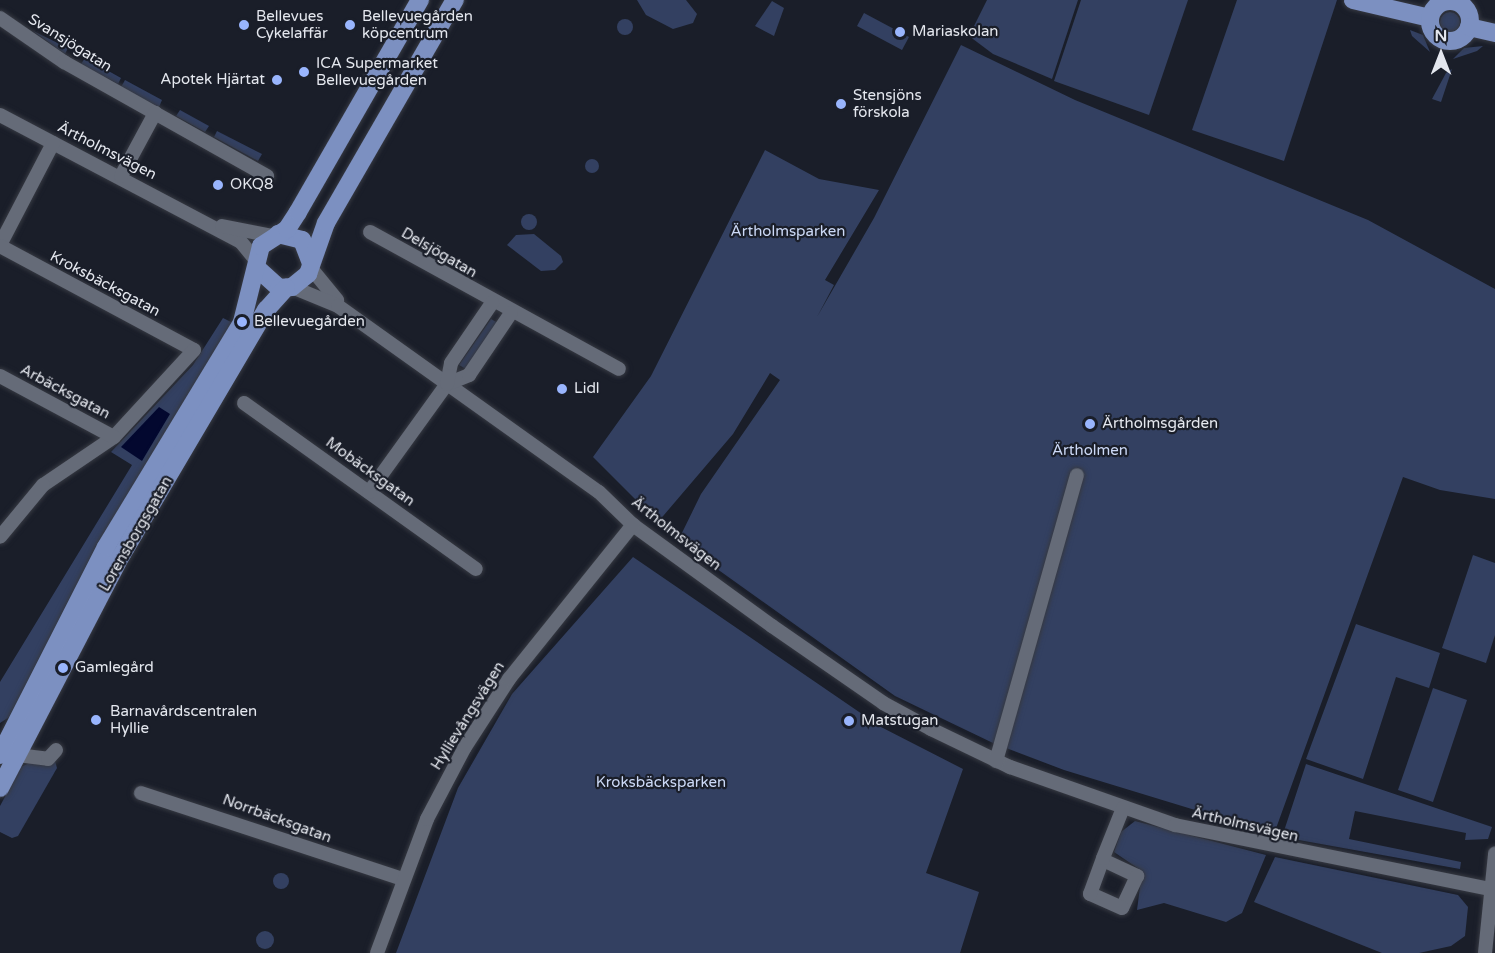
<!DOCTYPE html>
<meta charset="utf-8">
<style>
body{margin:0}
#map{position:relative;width:1495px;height:953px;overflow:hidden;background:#1a1e29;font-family:"Varela Round",sans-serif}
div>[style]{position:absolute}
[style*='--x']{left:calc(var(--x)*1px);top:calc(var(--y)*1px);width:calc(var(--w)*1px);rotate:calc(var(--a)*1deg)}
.green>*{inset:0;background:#334061}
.round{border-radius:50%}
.water>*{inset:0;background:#03082f}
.roads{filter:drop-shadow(0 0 2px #363942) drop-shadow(0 0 2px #363942)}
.minor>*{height:14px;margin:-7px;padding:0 7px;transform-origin:7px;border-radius:7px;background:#656b78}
.major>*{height:18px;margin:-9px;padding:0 9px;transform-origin:9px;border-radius:9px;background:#7c90c1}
.major>.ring{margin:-9px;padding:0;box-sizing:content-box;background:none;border:18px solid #7c90c1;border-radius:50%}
.dots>*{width:16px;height:16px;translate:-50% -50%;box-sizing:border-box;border:3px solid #1a1e29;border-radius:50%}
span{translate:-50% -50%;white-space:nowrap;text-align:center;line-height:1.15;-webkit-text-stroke:4.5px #1a1e29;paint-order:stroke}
.poi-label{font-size:15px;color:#e4e7ee}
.left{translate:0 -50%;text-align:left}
.right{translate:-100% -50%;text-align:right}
.street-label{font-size:15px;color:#e4e7ee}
.park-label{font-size:15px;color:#ccd9f6}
.north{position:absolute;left:1411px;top:24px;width:60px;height:60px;-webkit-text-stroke:4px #1a1e29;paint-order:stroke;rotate:0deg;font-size:16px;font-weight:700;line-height:24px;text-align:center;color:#e4e7ee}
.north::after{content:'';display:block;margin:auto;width:21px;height:27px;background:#e4e7ee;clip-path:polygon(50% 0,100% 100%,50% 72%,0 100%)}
</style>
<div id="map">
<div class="green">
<i style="clip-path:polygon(637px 0,686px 0,697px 14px,693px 23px,673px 29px,646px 15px)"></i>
<i style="clip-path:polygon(987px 0,1078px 0,1052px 79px,993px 54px,969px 36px)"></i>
<i style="clip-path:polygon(1081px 0,1188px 0,1149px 115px,1054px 81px)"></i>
<i style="clip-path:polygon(1237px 0,1337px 0,1284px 161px,1192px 130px)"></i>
<i style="clip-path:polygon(772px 1px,784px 8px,774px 36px,755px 26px)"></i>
<i class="round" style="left:1440px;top:12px;width:20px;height:20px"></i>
<i style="clip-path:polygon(864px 13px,909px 37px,902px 50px,857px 26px)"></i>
<i class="round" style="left:617px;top:19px;width:16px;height:16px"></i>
<i style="clip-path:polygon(1410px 30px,1423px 35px,1430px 52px,1412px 36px)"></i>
<i style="clip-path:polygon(33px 31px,68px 48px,65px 54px)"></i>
<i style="clip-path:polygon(961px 45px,1075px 100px,1368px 220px,1495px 289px,1495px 499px,1440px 490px,1403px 477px,1274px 834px,1064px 770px,993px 743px,895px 696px,678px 541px,701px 494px,780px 380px,770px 373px,733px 434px,658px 522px,593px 457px,651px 376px,765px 150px,819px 179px,879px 190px,825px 280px,834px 285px,817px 317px,874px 218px)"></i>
<i style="clip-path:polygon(1483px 46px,1477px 51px,1453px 59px,1464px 48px)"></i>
<i style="clip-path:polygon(85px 58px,121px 78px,118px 84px,81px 64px)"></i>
<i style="clip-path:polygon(1452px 69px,1441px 102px,1432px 99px,1446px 73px)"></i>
<i style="clip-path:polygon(125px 80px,162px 100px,159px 107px,121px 87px)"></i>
<i style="clip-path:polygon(180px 110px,209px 126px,205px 132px,176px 116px)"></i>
<i style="clip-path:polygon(217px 131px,262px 154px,258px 161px,214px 137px)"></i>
<i class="round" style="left:585px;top:159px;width:14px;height:14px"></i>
<i class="round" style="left:521px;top:214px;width:16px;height:16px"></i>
<i style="clip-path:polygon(534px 234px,561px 256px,563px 262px,555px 270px,541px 271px,507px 245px,516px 235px)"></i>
<i style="clip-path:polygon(223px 318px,231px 322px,229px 329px,14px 714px,0 723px,0 682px,132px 465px,111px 452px,193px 365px)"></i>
<i style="clip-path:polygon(491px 319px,498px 323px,466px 369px,459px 365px)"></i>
<i style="clip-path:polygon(1473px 555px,1495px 563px,1495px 635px,1486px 663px,1442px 648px)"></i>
<i style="clip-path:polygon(633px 557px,881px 727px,963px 769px,926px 873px,979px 892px,960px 953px,396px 953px,458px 788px,512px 694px)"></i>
<i style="clip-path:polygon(1356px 624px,1440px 653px,1429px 688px,1396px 677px,1363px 779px,1306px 759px)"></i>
<i style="clip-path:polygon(1433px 688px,1467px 700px,1433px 802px,1398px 790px)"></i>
<i style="clip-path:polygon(29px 763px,55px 761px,57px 768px,18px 836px,12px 838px,0 832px,0 806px,21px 767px)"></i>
<i style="clip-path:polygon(1306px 764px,1492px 827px,1488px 839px,1465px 840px,1466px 833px,1355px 811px,1349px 839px,1461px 862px,1460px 869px,1282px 837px)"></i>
<i style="clip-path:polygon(1135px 821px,1266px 855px,1242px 913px,1226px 922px,1164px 903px,1137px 910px,1142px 871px,1114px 852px,1121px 832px)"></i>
<i style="clip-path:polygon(1275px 857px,1458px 895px,1468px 907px,1465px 936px,1451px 946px,1419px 953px,1382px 953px,1254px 902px)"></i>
<i class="round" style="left:273px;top:873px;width:16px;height:16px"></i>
<i class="round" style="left:256px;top:931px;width:18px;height:18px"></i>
</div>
<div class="water">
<i style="clip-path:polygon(159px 407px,170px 414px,142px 461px,121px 447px)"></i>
</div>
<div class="roads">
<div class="minor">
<i style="--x:1454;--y:1;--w:1;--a:-45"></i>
<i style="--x:0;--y:18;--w:78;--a:34.5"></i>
<i style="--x:64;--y:62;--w:233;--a:29.3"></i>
<i style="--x:0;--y:115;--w:272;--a:27.8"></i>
<i style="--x:241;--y:242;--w:26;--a:51"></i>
<i style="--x:121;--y:176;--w:72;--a:-61.6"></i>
<i style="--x:222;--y:226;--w:52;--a:11.1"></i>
<i style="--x:370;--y:232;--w:284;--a:28.8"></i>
<i style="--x:0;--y:245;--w:115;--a:-62.5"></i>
<i style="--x:0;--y:246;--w:220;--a:28.2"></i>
<i style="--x:194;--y:350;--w:118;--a:132.6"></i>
<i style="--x:114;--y:437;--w:86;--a:145.9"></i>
<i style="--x:43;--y:485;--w:67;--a:129.6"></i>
<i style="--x:310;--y:267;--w:43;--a:50.7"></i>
<i style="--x:292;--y:287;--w:50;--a:22.4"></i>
<i style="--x:338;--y:306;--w:320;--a:35.5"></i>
<i style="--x:599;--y:492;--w:47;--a:44.1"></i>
<i style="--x:633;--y:525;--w:172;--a:36"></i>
<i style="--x:772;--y:626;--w:135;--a:34.7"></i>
<i style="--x:883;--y:703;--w:55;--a:28.4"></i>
<i style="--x:931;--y:729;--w:88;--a:25.7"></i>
<i style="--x:1010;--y:767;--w:175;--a:19.4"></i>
<i style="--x:1175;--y:825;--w:327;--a:11.5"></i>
<i style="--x:0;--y:376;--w:129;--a:28.2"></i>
<i style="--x:447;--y:384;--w:24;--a:-22"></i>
<i style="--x:469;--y:375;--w:75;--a:-55.9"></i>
<i style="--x:244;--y:403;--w:285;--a:35.6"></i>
<i style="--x:369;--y:492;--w:133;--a:-54.2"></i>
<i style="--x:447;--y:384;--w:21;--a:-79"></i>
<i style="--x:451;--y:363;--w:73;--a:-55.7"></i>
<i style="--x:9;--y:754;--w:39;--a:7"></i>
<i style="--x:48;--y:759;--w:12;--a:-48"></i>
<i style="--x:996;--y:761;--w:297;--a:-74.2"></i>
<i style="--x:141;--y:793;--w:276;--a:18.2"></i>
<i style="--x:1103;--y:860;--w:38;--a:25"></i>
<i style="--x:1137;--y:876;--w:35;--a:115"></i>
<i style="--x:1122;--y:908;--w:35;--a:-156"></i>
<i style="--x:1090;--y:894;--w:38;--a:-70"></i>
<i style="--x:1103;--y:858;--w:54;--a:-68.2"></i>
<i style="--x:377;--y:953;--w:143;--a:-69.5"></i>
<i style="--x:427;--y:819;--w:81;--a:-62.2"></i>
<i style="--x:465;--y:747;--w:81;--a:-57.1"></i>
<i style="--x:509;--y:679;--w:198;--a:-51.2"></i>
<i style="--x:1485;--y:953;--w:100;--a:-84.2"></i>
</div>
<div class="major">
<i style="--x:1353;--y:0;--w:79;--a:13.2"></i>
<i class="ring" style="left:1430px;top:1px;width:22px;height:22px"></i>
<i style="--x:1469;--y:27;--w:27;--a:13"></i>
<i style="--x:278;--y:234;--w:25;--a:14"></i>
<i style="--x:302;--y:240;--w:25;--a:69"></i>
<i style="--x:258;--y:269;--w:28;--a:42"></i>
<i style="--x:279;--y:288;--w:13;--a:-4"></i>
<i style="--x:292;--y:287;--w:21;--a:-39"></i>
<i style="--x:308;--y:274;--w:54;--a:-70.6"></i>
<i style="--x:326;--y:223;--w:258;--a:-60"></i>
<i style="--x:0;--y:755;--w:233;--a:-63"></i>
<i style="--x:106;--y:547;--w:263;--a:-58.8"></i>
<i style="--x:242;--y:322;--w:78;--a:-76"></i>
<i style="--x:261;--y:246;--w:31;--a:-33"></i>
<i style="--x:287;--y:229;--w:20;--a:-57"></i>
<i style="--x:298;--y:212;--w:245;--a:-60.1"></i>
<i style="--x:0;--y:788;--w:262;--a:-62.5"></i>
<i style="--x:121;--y:556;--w:286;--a:-59.5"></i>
<i style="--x:266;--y:310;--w:30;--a:-48"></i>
</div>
</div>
<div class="dots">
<i style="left:244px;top:25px;background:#99b5fd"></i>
<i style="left:350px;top:25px;background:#99b5fd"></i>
<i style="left:900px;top:32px;background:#99b5fd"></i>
<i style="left:304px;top:72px;background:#99b5fd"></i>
<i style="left:277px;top:80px;background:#99b5fd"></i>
<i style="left:841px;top:104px;background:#99b5fd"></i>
<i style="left:218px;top:185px;background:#99b5fd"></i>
<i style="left:242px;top:322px;background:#99b5fd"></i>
<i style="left:562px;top:389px;background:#99b5fd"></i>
<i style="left:1090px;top:424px;background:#99b5fd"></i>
<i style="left:63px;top:668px;background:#99b5fd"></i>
<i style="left:96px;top:720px;background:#99b5fd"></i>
<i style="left:849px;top:721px;background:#99b5fd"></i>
</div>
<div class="poi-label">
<span class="left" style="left:256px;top:25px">Bellevues<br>Cykelaffär</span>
<span class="left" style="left:362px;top:25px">Bellevuegården<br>köpcentrum</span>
<span class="left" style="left:912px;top:32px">Mariaskolan</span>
<span class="left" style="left:316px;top:72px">ICA Supermarket<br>Bellevuegården</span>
<span class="right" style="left:265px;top:80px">Apotek Hjärtat</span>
<span class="left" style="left:853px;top:104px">Stensjöns<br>förskola</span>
<span class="left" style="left:230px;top:185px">OKQ8</span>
<span class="left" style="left:254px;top:322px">Bellevuegården</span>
<span class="left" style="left:574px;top:389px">Lidl</span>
<span class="left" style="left:1102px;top:424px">Ärtholmsgården</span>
<span class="left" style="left:75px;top:668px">Gamlegård</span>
<span class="left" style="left:110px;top:720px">Barnavårdscentralen<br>Hyllie</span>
<span class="left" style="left:861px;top:721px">Matstugan</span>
</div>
<div class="street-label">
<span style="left:70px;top:43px;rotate:32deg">Svansjögatan</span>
<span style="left:107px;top:151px;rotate:27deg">Ärtholmsvägen</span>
<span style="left:439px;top:253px;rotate:30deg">Delsjögatan</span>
<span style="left:105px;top:284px;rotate:28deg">Kroksbäcksgatan</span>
<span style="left:65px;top:392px;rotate:28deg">Arbäcksgatan</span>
<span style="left:370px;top:472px;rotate:36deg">Mobäcksgatan</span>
<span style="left:136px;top:534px;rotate:-60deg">Lorensborgsgatan</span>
<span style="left:676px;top:534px;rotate:38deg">Ärtholmsvägen</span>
<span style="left:468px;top:716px;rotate:-58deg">Hyllievångsvägen</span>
<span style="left:277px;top:819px;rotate:20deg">Norrbäcksgatan</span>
<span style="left:1245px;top:825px;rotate:13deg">Ärtholmsvägen</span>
</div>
<div class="park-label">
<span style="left:788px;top:232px">Ärtholmsparken</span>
<span style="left:1090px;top:451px">Ärtholmen</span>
<span style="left:661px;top:783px">Kroksbäcksparken</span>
</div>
<div class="north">N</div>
</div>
